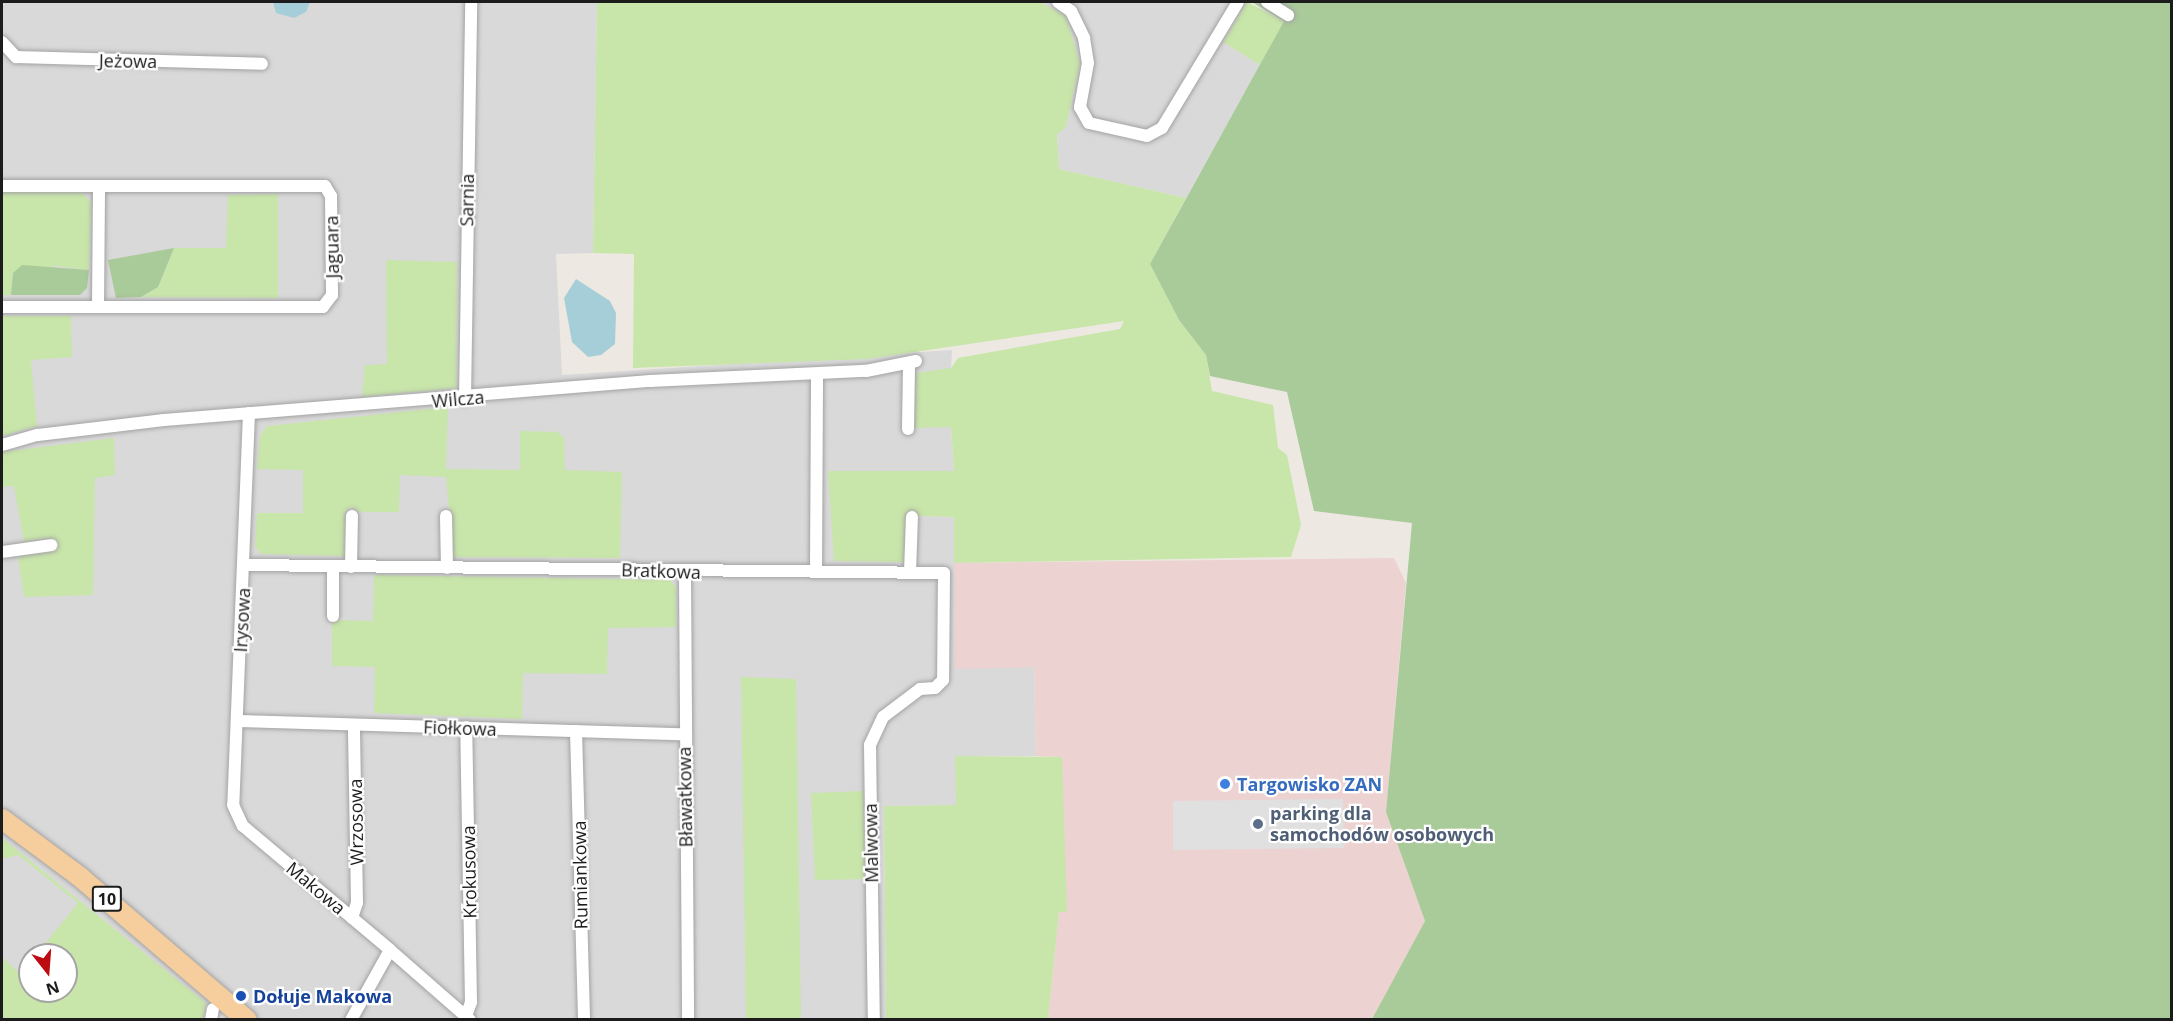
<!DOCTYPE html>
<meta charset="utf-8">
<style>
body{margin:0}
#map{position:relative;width:2173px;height:1021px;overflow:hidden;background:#ede9e2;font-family:"Open Sans",sans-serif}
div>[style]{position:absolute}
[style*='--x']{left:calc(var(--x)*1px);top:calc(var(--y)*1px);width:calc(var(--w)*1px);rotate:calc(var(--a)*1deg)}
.residential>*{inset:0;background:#dad9d9}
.commercial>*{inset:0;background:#edd2d2}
.grass>*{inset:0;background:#c8e5aa}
.forest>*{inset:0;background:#a9ca99}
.parking>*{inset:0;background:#e0e0e0}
.water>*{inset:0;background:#a5ced8}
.roads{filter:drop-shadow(0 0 2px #a3a3a3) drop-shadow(0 0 2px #a3a3a3)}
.minor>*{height:12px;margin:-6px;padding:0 6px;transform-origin:6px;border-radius:6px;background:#fff}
.primary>*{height:20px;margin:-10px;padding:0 10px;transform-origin:10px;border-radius:10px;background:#f6ce9e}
.dots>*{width:16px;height:16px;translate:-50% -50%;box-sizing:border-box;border:3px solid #fff;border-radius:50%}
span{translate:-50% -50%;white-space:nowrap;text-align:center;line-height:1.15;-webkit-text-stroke:4.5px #fff;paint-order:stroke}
.shield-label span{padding:2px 4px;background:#fff;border:2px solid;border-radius:4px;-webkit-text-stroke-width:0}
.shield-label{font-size:16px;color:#1c1c1c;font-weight:700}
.street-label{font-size:18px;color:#1c1c1c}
.shop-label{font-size:18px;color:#366cbe;font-weight:700}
.left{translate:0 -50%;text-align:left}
.service-label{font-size:18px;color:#4e5e75;font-weight:700}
.transit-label{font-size:18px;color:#164399;font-weight:700}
.frame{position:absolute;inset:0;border:3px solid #1c1c1c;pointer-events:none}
.north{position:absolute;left:18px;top:943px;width:60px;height:60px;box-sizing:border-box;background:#fff;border:2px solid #a4a4a4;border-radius:50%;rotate:163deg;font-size:16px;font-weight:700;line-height:24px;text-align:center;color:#1c1c1c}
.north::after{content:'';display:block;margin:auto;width:21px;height:27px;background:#bc0c11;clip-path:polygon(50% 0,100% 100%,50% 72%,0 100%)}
</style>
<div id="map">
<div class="residential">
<i style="clip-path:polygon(evenodd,2px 2px,597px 2px,593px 253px,556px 254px,562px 375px,952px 350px,951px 368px,914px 427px,951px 427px,954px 472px,828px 471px,905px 562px,906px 517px,911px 511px,918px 516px,954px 517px,955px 668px,1034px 667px,1036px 756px,956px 756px,956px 805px,884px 806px,886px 1019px,253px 1020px,212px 987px,203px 1019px,2px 1020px,2px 2px,30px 955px,66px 955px,66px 991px,30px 991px,30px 955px)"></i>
<i style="clip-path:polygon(1040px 2px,1247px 2px,1223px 42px,1260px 65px,1186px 198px,1059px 169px,1057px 133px,1066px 127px,1080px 63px,1066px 16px)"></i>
</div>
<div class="commercial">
<i style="clip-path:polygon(1394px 558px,1406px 583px,1386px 812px,1425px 921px,1372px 1019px,1048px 1019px,1059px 912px,1066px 912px,1061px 757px,1036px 756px,1034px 667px,955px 669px,954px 563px)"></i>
</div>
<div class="grass">
<i style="clip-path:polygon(597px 2px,1040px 2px,1066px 16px,1080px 63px,1066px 127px,1057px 134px,1059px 169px,1186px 198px,1150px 264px,1179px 320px,1206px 355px,1212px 391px,1273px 405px,1278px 448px,1287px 455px,1301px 525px,1291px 557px,954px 563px,954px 517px,918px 516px,911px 511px,906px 517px,905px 562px,834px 561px,828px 471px,954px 471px,951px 427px,914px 428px,916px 373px,951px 368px,958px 358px,1120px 329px,1124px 321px,867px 359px,633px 368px,634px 254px,593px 253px)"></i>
<i style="clip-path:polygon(1247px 2px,1284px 21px,1260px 65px,1223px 42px)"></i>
<i style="clip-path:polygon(2px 192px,81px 192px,91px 202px,89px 270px,56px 266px,13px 273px,11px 295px,2px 295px)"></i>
<i style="clip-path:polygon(278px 194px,278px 298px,141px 297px,158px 287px,174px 248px,226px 248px,228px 195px)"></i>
<i style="clip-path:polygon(386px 260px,457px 262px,456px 388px,362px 397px,365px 365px,387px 364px)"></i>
<i style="clip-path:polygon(2px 316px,71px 316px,72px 357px,31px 360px,37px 426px,2px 436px)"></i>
<i style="clip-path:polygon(448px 407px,446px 469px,520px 470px,520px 431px,558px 432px,564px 438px,565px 470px,622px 472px,620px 558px,454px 557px,446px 477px,400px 475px,399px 512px,359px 512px,351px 507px,345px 512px,346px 556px,261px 554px,255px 546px,257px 513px,303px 513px,303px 470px,257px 469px,260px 436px,267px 426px)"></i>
<i style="clip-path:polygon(114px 438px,115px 475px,95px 478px,93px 595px,24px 597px,18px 557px,48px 550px,45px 538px,24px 542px,14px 486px,2px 487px,2px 452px)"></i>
<i style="clip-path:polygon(374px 575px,670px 580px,676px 587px,676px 627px,608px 628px,607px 674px,523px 673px,522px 719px,374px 713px,375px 667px,332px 666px,332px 620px,373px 621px)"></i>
<i style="clip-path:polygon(741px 677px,796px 679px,801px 1019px,746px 1019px)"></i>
<i style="clip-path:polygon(955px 756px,1062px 757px,1067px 912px,1059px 912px,1048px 1019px,886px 1019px,884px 806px,956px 805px)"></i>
<i style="clip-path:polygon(865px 791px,865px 879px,815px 880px,811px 793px)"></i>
<i style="clip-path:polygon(2px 838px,206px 1003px,203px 1019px,2px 1019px,2px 957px,20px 974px,30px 962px,30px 991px,66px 991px,66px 955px,36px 955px,78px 903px,18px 855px,2px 859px)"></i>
</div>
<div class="forest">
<i style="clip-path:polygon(1252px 2px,2171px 2px,2171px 1019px,1372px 1019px,1425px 921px,1386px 812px,1412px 523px,1314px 511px,1287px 392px,1210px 376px,1206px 355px,1179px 320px,1150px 264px,1284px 21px)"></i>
<i style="clip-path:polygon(174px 248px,158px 287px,141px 297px,116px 298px,108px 260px)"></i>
<i style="clip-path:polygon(22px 265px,89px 270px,87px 288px,80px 295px,11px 295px,13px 273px)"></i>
</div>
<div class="parking">
<i style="clip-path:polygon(1343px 799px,1344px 848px,1173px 850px,1173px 801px)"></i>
</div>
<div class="water">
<i style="clip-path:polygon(273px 2px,310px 2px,306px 12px,294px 18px,276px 13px)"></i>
<i style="clip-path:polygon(576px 279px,610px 301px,616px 313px,615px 344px,601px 355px,588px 357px,572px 342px,564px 298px)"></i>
</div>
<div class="roads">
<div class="minor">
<i style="--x:1058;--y:2;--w:16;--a:35"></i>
<i style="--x:1071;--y:11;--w:30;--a:64"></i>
<i style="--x:1084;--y:38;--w:25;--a:81"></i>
<i style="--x:1088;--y:63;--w:45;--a:100.3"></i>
<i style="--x:1080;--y:107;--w:18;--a:61"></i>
<i style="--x:1089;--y:123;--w:59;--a:12.6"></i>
<i style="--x:1147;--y:136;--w:17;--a:-28"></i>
<i style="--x:1162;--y:128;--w:147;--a:-58.9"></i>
<i style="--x:1267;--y:2;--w:25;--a:32"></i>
<i style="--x:2;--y:42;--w:21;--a:47"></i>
<i style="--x:16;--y:57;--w:246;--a:1.6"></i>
<i style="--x:2;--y:186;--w:323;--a:0"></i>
<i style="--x:325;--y:186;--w:12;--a:59"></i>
<i style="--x:331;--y:196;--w:99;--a:89.4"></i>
<i style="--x:332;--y:295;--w:15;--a:127"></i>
<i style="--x:323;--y:307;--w:321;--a:180"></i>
<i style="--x:98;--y:307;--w:121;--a:-89.5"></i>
<i style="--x:465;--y:399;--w:397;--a:-89.1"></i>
<i style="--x:249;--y:413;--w:392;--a:92.3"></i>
<i style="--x:233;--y:805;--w:23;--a:65"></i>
<i style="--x:243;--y:826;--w:192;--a:40.1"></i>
<i style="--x:390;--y:950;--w:80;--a:119.1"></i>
<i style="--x:908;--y:429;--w:66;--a:-89.1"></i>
<i style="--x:2;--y:445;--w:37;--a:-16"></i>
<i style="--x:38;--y:435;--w:127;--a:-6.8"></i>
<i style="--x:164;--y:420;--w:488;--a:-4.6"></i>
<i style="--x:650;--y:381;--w:216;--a:-2.7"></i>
<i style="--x:866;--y:371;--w:51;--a:-11.3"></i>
<i style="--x:446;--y:516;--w:52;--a:88.9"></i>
<i style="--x:2;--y:552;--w:50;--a:-8"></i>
<i style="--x:245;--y:565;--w:699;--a:0.66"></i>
<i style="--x:944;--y:573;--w:107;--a:90.5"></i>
<i style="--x:943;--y:680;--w:11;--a:135"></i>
<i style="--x:935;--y:688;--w:15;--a:176"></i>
<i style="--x:920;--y:689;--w:46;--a:142.9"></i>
<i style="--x:883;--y:717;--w:31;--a:115"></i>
<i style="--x:870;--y:745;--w:275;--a:89.2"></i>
<i style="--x:351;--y:567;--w:51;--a:-88.9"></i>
<i style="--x:816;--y:572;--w:197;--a:-89.7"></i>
<i style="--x:910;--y:573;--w:56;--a:-88"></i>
<i style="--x:685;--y:574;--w:446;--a:89.6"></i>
<i style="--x:333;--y:616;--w:48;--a:-90"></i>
<i style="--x:237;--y:721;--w:446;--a:1.7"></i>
<i style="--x:576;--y:731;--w:289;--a:88.4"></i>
<i style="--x:352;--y:918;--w:16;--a:-72"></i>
<i style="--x:357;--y:903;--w:178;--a:-91"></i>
<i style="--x:390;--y:950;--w:106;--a:41.2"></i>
<i style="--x:466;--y:1016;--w:15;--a:-70"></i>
<i style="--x:471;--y:1002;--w:275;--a:-91"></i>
<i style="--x:211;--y:1020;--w:11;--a:-80"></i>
</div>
<div class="primary">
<i style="--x:2;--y:819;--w:97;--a:36.6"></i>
<i style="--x:80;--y:877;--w:220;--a:40.6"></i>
</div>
</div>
<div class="dots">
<i style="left:1225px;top:784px;background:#3f7fe0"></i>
<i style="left:1258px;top:824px;background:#5c6f8a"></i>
<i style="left:241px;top:996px;background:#1a4fb4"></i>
</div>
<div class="shield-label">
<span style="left:107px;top:899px">10</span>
</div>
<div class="street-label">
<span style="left:128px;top:61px;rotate:1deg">Jeżowa</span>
<span style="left:467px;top:200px;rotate:-89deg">Sarnia</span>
<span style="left:332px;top:247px;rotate:-91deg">Jaguara</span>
<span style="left:458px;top:399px;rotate:-5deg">Wilcza</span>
<span style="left:661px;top:571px;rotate:2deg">Bratkowa</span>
<span style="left:242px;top:620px;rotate:-87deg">Irysowa</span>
<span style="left:460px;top:728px;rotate:2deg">Fiołkowa</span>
<span style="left:685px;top:797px;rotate:-91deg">Bławatkowa</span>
<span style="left:356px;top:822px;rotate:-91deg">Wrzosowa</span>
<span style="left:871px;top:843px;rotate:-91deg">Malwowa</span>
<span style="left:469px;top:872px;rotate:-91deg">Krokusowa</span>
<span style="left:580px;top:875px;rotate:-91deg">Rumiankowa</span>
<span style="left:316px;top:888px;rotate:40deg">Makowa</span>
</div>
<div class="shop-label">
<span class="left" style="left:1237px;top:784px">Targowisko ZAN</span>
</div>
<div class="service-label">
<span class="left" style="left:1270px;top:824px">parking dla<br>samochodów osobowych</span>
</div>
<div class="transit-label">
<span class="left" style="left:253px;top:996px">Dołuje Makowa</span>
</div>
<div class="frame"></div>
<div class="north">N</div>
</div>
